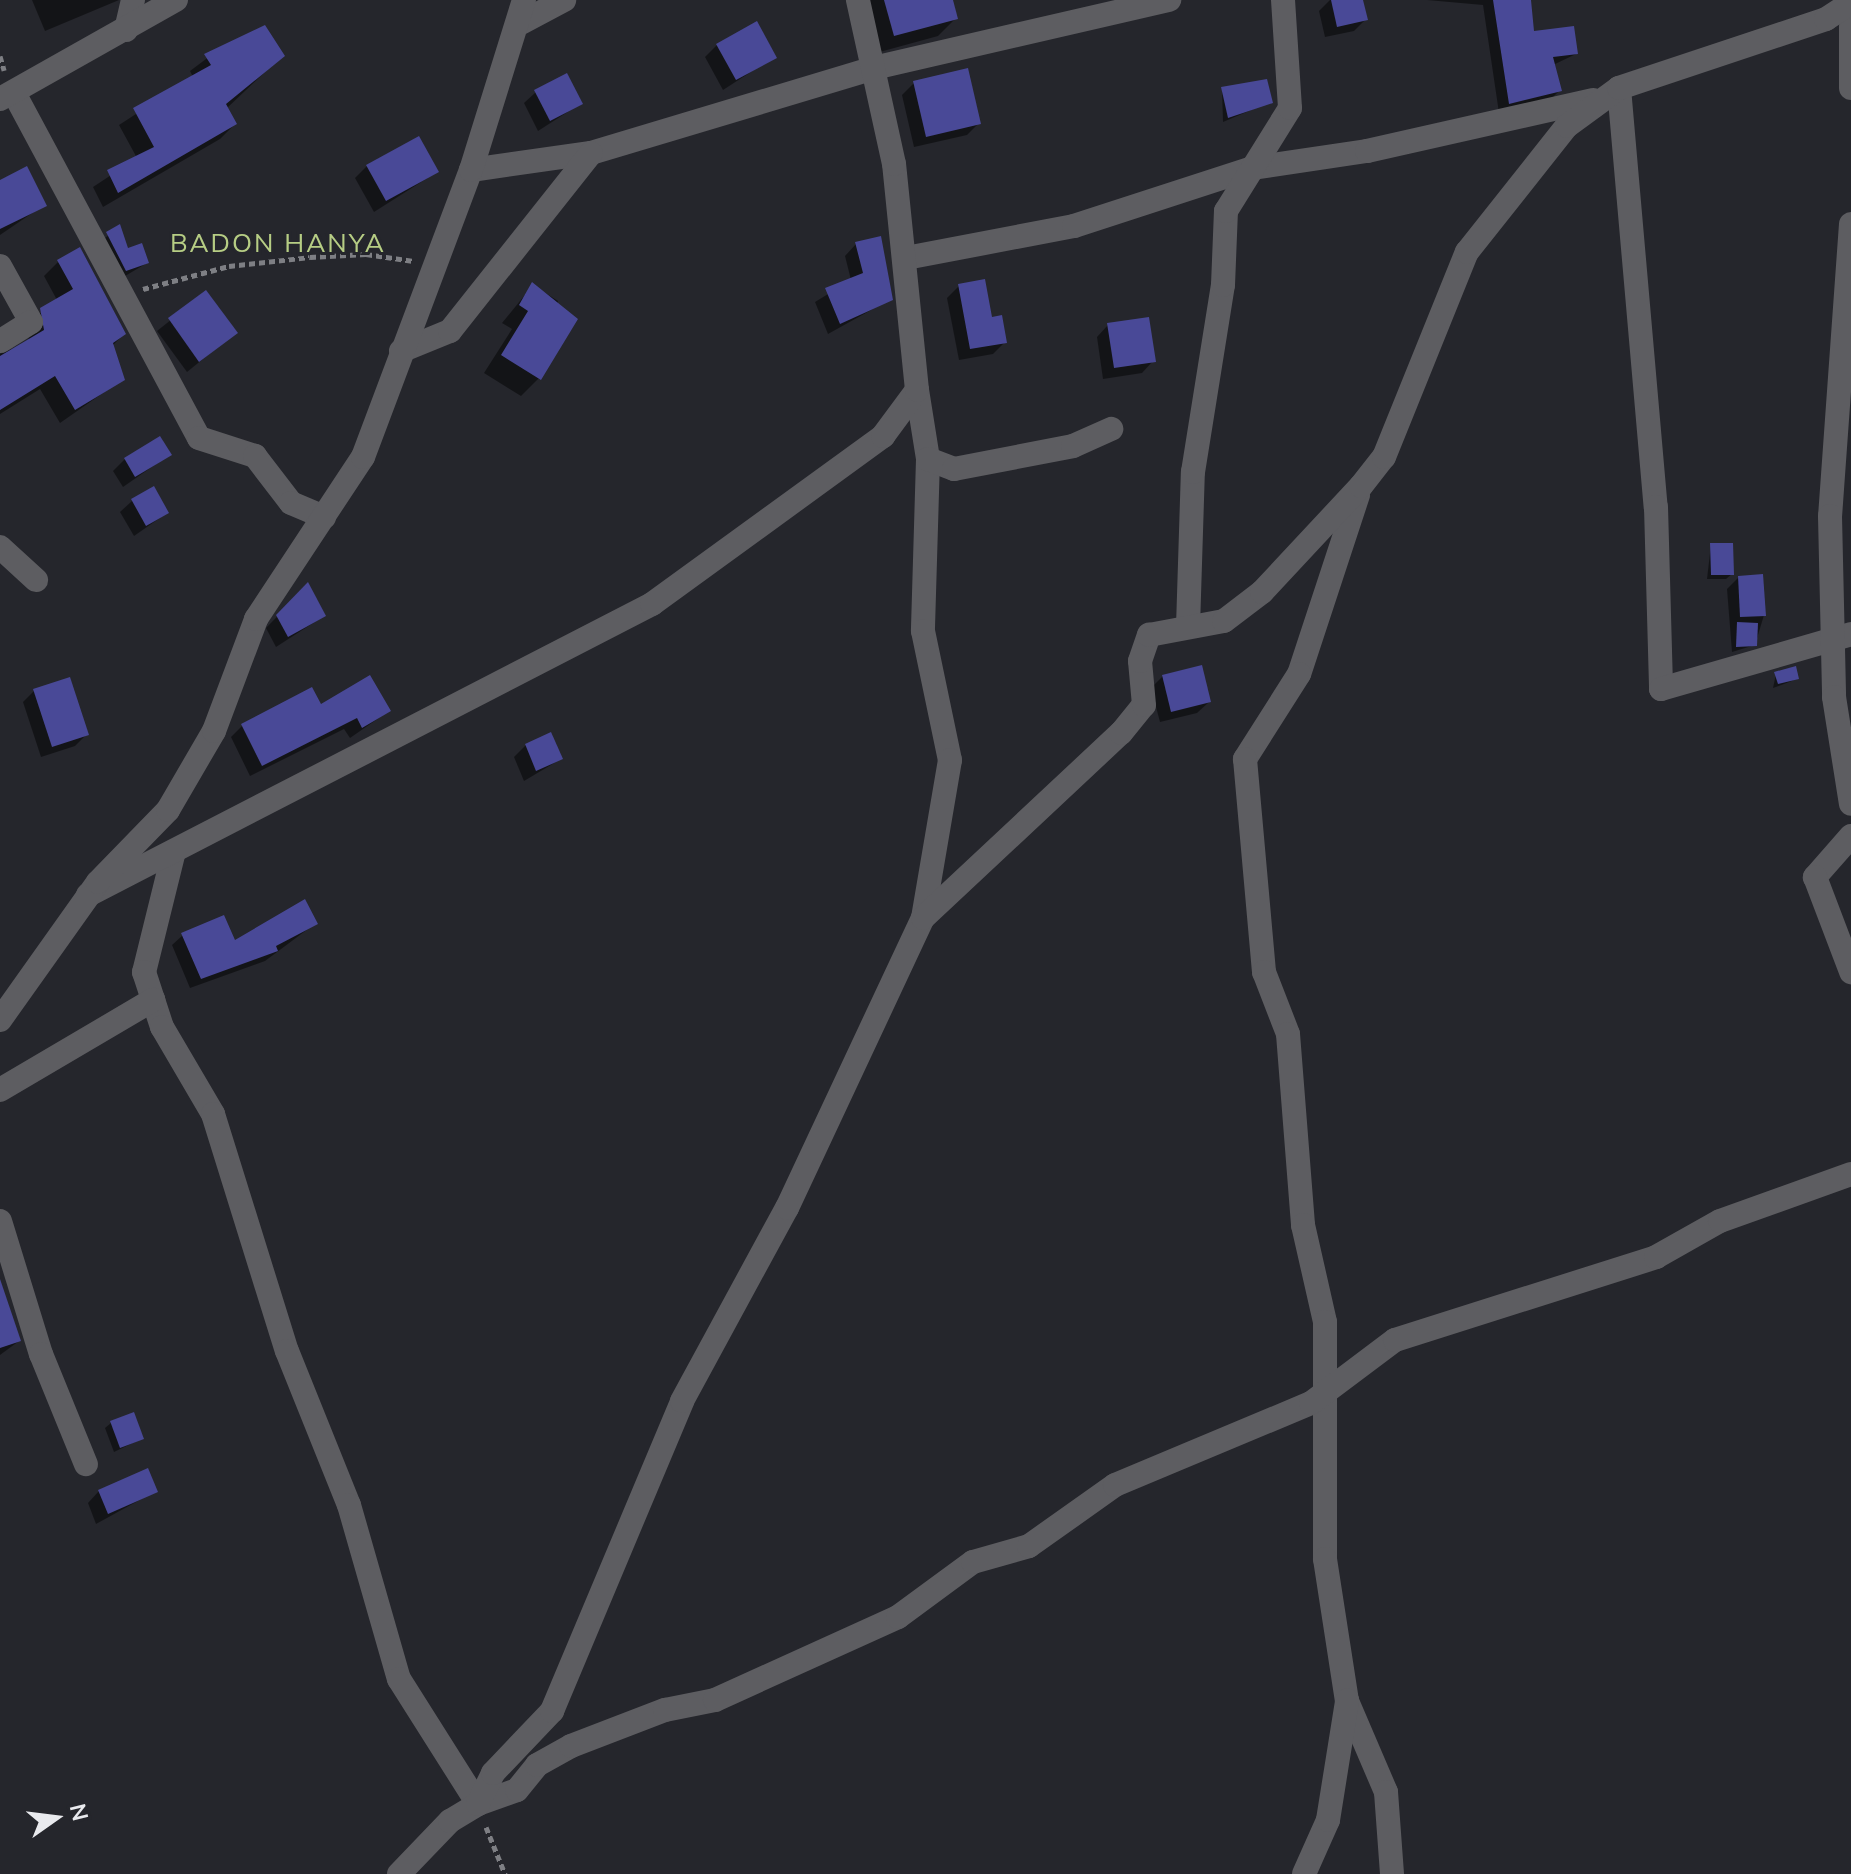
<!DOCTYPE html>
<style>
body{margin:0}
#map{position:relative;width:1851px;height:1874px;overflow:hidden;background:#25262c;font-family:Mulish,sans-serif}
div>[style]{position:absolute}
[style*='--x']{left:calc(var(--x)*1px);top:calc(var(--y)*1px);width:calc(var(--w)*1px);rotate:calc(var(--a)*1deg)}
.shadow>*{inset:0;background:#0007}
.building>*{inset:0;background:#494997}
.path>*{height:5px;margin-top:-2.5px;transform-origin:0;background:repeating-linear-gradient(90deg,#7e7f84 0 6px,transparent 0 10px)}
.street>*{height:24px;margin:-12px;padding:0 12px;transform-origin:12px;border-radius:12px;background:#5d5d61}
span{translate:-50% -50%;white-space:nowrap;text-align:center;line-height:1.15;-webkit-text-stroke:6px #25262c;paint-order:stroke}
.quarter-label{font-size:26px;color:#b6cd84;letter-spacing:2px}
.north{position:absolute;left:16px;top:1778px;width:80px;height:80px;-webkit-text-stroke:6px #25262c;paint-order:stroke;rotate:76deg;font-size:22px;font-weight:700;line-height:32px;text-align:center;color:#e9eaee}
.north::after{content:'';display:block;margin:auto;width:28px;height:36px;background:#e9eaee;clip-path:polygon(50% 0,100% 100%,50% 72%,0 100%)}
</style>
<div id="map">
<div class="shadow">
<i style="clip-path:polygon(32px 0,119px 0,45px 31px)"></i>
<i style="clip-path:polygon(862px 0,951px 0,956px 18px,938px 36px,876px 53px)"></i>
<i style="clip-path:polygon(1330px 0,1361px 0,1366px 19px,1354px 31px,1325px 37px,1319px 11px)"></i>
<i style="clip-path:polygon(1427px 0,1529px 0,1532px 33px,1576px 54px,1553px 65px,1560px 90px,1550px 100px,1499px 113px,1483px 5px)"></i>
<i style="clip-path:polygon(226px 44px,235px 58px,282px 56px,226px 109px,235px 124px,220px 139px,103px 207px,93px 187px,137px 158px,119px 125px,193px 77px,190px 71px)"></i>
<i style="clip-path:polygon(717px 45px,774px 57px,723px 90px,705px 57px)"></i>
<i style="clip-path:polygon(914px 83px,979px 123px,967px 135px,914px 147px,902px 95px)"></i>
<i style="clip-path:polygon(1222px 89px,1270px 102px,1223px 122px)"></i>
<i style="clip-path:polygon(536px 92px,580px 104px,538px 131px,524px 103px)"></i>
<i style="clip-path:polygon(367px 166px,437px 172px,374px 212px,355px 178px)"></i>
<i style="clip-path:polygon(0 182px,44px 205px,0 235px)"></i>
<i style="clip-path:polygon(119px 227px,127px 250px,147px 263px,115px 282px,95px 246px)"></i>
<i style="clip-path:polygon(856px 244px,891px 299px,828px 334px,815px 302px,851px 280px,845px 256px)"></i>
<i style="clip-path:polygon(58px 262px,124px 334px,112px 346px,123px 379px,60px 423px,40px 389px,0 414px,0 354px,29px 342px,27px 324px,57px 300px,44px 276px)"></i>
<i style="clip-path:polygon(533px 285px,558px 301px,539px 378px,521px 396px,484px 373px,512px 329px,502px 323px)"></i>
<i style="clip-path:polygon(959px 286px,1005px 342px,993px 354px,959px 360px,947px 298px)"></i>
<i style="clip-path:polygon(206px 292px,235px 333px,187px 372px,157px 331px)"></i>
<i style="clip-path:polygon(1108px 325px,1153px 361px,1142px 373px,1103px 379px,1097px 337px)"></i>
<i style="clip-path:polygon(169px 455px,123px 487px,113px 471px,125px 459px)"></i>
<i style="clip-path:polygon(132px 501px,167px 513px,134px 536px,120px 512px)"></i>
<i style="clip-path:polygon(1711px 545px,1732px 574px,1726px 579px,1707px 579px)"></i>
<i style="clip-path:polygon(1738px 578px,1764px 615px,1755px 645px,1732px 652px,1727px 589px)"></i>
<i style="clip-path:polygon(308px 585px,324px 616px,276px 647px,266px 628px)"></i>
<i style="clip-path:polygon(1776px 674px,1797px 679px,1773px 688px)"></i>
<i style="clip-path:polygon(1163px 676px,1209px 702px,1197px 713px,1160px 722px,1151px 688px)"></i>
<i style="clip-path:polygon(34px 691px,87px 734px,75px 746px,41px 757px,23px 702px)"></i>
<i style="clip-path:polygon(320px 707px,389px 711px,350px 738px,344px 729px,250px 776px,231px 737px,243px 725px)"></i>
<i style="clip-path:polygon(526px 745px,561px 759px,524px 781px,514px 757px)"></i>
<i style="clip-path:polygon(316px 923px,265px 961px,190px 988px,172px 945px,183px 935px,234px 943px)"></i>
<i style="clip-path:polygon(0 1292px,19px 1341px,0 1355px)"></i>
<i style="clip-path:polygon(111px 1423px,141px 1439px,114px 1452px,105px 1428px)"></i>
<i style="clip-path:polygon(99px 1491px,156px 1491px,96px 1524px,88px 1503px)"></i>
</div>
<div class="building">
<i style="clip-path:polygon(884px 0,953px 0,958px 19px,894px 36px)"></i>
<i style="clip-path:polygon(1331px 0,1363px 0,1368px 20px,1337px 27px)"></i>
<i style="clip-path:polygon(1493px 0,1531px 0,1534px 31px,1574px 26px,1578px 54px,1553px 57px,1562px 91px,1509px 104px)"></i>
<i style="clip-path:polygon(757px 21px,777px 58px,736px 80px,716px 44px)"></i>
<i style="clip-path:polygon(265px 25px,285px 56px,226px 104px,237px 124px,118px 193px,107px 170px,154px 147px,133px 108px,211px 65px,204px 54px)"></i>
<i style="clip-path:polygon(968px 68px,981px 124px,926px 137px,913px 81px)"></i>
<i style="clip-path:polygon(567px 73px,583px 104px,550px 121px,534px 90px)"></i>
<i style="clip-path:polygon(1267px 79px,1273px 103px,1228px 118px,1221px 87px)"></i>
<i style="clip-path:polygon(419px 136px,439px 172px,386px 201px,366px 165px)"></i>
<i style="clip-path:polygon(27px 166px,47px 206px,0 229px,0 180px)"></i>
<i style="clip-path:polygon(120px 224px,128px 248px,142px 243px,149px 263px,126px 271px,106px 232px)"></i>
<i style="clip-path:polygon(881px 236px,893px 300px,840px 324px,825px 288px,863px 273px,855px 242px)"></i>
<i style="clip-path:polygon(80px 247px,126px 334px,113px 343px,125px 380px,75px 410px,55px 376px,0 410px,0 356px,44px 330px,40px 308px,73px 289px,57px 260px)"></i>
<i style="clip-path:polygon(985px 279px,992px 317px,1002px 315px,1007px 343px,970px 349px,958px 284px)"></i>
<i style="clip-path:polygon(532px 282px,578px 319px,541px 380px,501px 355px,528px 311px,519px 305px)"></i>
<i style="clip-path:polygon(206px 290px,238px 333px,199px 362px,168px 318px)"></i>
<i style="clip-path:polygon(1149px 317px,1156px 362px,1114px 368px,1107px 323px)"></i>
<i style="clip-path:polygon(160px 436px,172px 455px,135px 477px,124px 458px)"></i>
<i style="clip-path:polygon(154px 486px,169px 513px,146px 526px,131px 499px)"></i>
<i style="clip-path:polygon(1710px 543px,1733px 543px,1734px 575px,1711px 575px)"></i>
<i style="clip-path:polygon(1763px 574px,1766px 616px,1740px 617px,1738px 576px)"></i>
<i style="clip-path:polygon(308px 582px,326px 616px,288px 637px,276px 615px)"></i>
<i style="clip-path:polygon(1737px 622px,1758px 623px,1757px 646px,1736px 647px)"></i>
<i style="clip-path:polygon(1202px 665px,1211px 702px,1171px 712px,1162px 675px)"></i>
<i style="clip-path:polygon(1796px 666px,1799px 679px,1778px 684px,1774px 672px)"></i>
<i style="clip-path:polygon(370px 675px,391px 711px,362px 728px,357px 718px,262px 766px,241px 724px,312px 687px,321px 704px)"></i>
<i style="clip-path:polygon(70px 677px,89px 735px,52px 747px,33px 689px)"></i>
<i style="clip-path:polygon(551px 732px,563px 759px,536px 771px,525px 744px)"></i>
<i style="clip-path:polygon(305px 899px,318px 924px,276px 946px,278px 951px,201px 979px,181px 933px,224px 915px,235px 940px)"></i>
<i style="clip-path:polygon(0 1279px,21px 1341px,0 1348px)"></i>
<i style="clip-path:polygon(134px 1412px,144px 1439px,120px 1448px,110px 1421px)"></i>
<i style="clip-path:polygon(148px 1468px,158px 1492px,108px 1514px,98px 1490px)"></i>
</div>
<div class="path">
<i style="--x:0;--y:56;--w:15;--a:74"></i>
<i style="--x:143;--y:289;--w:89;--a:-15"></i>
<i style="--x:229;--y:266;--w:81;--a:-6.3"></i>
<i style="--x:310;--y:257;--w:56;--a:-3.1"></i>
<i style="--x:366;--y:254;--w:48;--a:8.5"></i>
<i style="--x:486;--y:1827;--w:51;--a:68"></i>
</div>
<div class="street">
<i style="--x:521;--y:23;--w:49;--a:-28.1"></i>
<i style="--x:1851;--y:27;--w:61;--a:90"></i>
<i style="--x:126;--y:30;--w:31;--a:-77"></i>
<i style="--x:1619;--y:88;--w:421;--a:85"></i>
<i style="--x:1656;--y:507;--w:182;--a:88.4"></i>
<i style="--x:1661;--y:689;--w:198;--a:-16.1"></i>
<i style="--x:14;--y:93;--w:391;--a:61.8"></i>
<i style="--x:199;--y:438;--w:59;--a:17.8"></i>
<i style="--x:255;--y:456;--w:59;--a:52.5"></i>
<i style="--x:291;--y:503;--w:36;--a:23"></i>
<i style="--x:0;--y:99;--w:202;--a:-29.4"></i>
<i style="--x:471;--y:170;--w:121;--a:-8.1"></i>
<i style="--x:591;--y:153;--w:300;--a:-16.7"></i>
<i style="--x:878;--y:67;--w:299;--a:-13"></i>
<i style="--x:1851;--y:224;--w:293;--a:94.1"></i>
<i style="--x:1830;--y:516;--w:181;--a:88.7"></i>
<i style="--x:1834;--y:697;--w:108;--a:81"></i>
<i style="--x:906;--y:258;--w:171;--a:-10.8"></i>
<i style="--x:1074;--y:226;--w:188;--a:-18"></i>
<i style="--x:1253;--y:168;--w:115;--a:-8.5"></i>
<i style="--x:1367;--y:151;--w:232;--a:-12.7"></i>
<i style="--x:0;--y:266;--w:64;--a:61"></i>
<i style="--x:31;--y:322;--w:36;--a:148"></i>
<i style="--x:401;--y:351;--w:53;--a:-22.2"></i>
<i style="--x:450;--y:331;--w:227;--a:-51.6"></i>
<i style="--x:917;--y:390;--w:70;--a:80.9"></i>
<i style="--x:928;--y:459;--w:172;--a:91.7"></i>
<i style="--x:923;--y:631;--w:132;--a:78.2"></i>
<i style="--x:950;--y:760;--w:160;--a:99.7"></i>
<i style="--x:928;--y:459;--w:28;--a:21"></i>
<i style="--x:954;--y:469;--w:121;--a:-10.9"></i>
<i style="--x:1073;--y:446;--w:42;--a:-24.1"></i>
<i style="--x:1358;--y:495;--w:188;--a:108.2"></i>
<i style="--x:1299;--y:674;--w:101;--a:122.4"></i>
<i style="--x:1245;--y:759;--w:214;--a:84.9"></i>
<i style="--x:1264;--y:972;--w:66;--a:68.8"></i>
<i style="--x:1288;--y:1034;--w:192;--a:85.5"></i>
<i style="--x:1303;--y:1225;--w:99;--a:77.2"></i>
<i style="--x:1325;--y:1322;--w:237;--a:90"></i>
<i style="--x:1325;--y:1559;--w:144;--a:81.2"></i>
<i style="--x:1347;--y:1701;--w:99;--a:66.8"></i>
<i style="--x:1386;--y:1792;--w:82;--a:85.8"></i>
<i style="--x:0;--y:547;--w:49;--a:42.5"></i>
<i style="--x:1188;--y:627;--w:155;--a:-88.2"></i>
<i style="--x:1193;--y:472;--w:189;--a:-80.9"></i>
<i style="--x:1223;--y:285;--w:74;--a:-87.7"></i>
<i style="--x:1226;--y:211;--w:121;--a:-58.1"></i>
<i style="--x:1290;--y:108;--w:108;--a:-93.7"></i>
<i style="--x:1851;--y:836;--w:55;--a:131.3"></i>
<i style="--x:1815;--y:877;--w:102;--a:69.2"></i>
<i style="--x:174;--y:851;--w:125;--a:103.9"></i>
<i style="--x:144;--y:972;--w:58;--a:71.9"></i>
<i style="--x:162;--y:1027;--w:101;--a:59.6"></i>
<i style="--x:213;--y:1114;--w:248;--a:72.7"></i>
<i style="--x:287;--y:1351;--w:166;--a:68.1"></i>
<i style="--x:349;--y:1505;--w:181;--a:74"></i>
<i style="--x:399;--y:1679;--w:148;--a:57.7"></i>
<i style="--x:478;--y:1804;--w:41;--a:-19.7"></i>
<i style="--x:517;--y:1790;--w:32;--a:-51"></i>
<i style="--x:537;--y:1765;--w:39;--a:-29"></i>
<i style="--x:571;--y:1746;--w:101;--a:-21"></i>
<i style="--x:665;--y:1710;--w:51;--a:-11.3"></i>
<i style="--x:715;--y:1700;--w:201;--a:-24.4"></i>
<i style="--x:898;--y:1617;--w:93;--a:-36.3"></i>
<i style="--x:973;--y:1562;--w:58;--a:-15.9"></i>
<i style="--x:1029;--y:1546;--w:105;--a:-35.3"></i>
<i style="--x:1115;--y:1485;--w:212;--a:-22.7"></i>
<i style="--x:1311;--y:1403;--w:105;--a:-36.9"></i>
<i style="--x:1395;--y:1340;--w:274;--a:-17.6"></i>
<i style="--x:1656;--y:1257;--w:73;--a:-29.4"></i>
<i style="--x:1720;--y:1221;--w:139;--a:-19.7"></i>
<i style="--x:88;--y:895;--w:635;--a:-27.29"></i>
<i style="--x:652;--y:604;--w:286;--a:-36"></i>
<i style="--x:883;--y:436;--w:57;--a:-53.5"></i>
<i style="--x:917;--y:390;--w:227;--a:-95.8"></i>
<i style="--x:894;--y:164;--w:168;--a:-102.4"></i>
<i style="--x:0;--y:1020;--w:169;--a:-54.6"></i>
<i style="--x:98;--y:882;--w:100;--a:-45.8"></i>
<i style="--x:168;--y:810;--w:91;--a:-59.8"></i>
<i style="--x:214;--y:731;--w:120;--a:-69.4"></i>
<i style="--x:256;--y:619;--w:194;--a:-56.6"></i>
<i style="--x:363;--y:457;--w:307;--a:-69.4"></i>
<i style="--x:471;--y:170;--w:178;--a:-72.7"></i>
<i style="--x:0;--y:1090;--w:178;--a:-30.5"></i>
<i style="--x:0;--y:1221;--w:139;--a:72.9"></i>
<i style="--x:41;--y:1354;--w:119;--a:67.8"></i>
<i style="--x:399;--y:1874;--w:74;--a:-46.1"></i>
<i style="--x:450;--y:1821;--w:33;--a:-31"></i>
<i style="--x:478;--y:1804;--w:34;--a:-64"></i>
<i style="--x:493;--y:1773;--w:86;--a:-46.4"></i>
<i style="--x:552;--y:1711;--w:336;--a:-67.2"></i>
<i style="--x:682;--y:1401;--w:220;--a:-61.5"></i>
<i style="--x:787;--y:1208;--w:320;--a:-64.9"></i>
<i style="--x:923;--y:918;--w:271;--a:-43.1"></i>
<i style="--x:1121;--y:733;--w:36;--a:-51"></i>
<i style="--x:1144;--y:705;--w:44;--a:-95.2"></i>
<i style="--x:1140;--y:661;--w:28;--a:-71"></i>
<i style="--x:1149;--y:635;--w:76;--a:-10.6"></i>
<i style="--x:1224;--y:621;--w:48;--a:-37.3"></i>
<i style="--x:1262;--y:592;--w:145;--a:-47"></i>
<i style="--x:1361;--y:486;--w:37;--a:-52"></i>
<i style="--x:1384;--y:457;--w:221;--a:-68"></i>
<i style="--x:1467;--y:252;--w:161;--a:-51.6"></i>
<i style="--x:1567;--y:126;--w:64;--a:-36.2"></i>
<i style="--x:1619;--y:88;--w:218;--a:-18.4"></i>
<i style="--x:1826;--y:19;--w:30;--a:-33"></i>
<i style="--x:1304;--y:1874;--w:59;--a:-66"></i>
<i style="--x:1328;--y:1820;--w:121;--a:-80.9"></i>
</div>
<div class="quarter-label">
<span style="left:278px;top:243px">BADON HANYA</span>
</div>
<div class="north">N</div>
</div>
